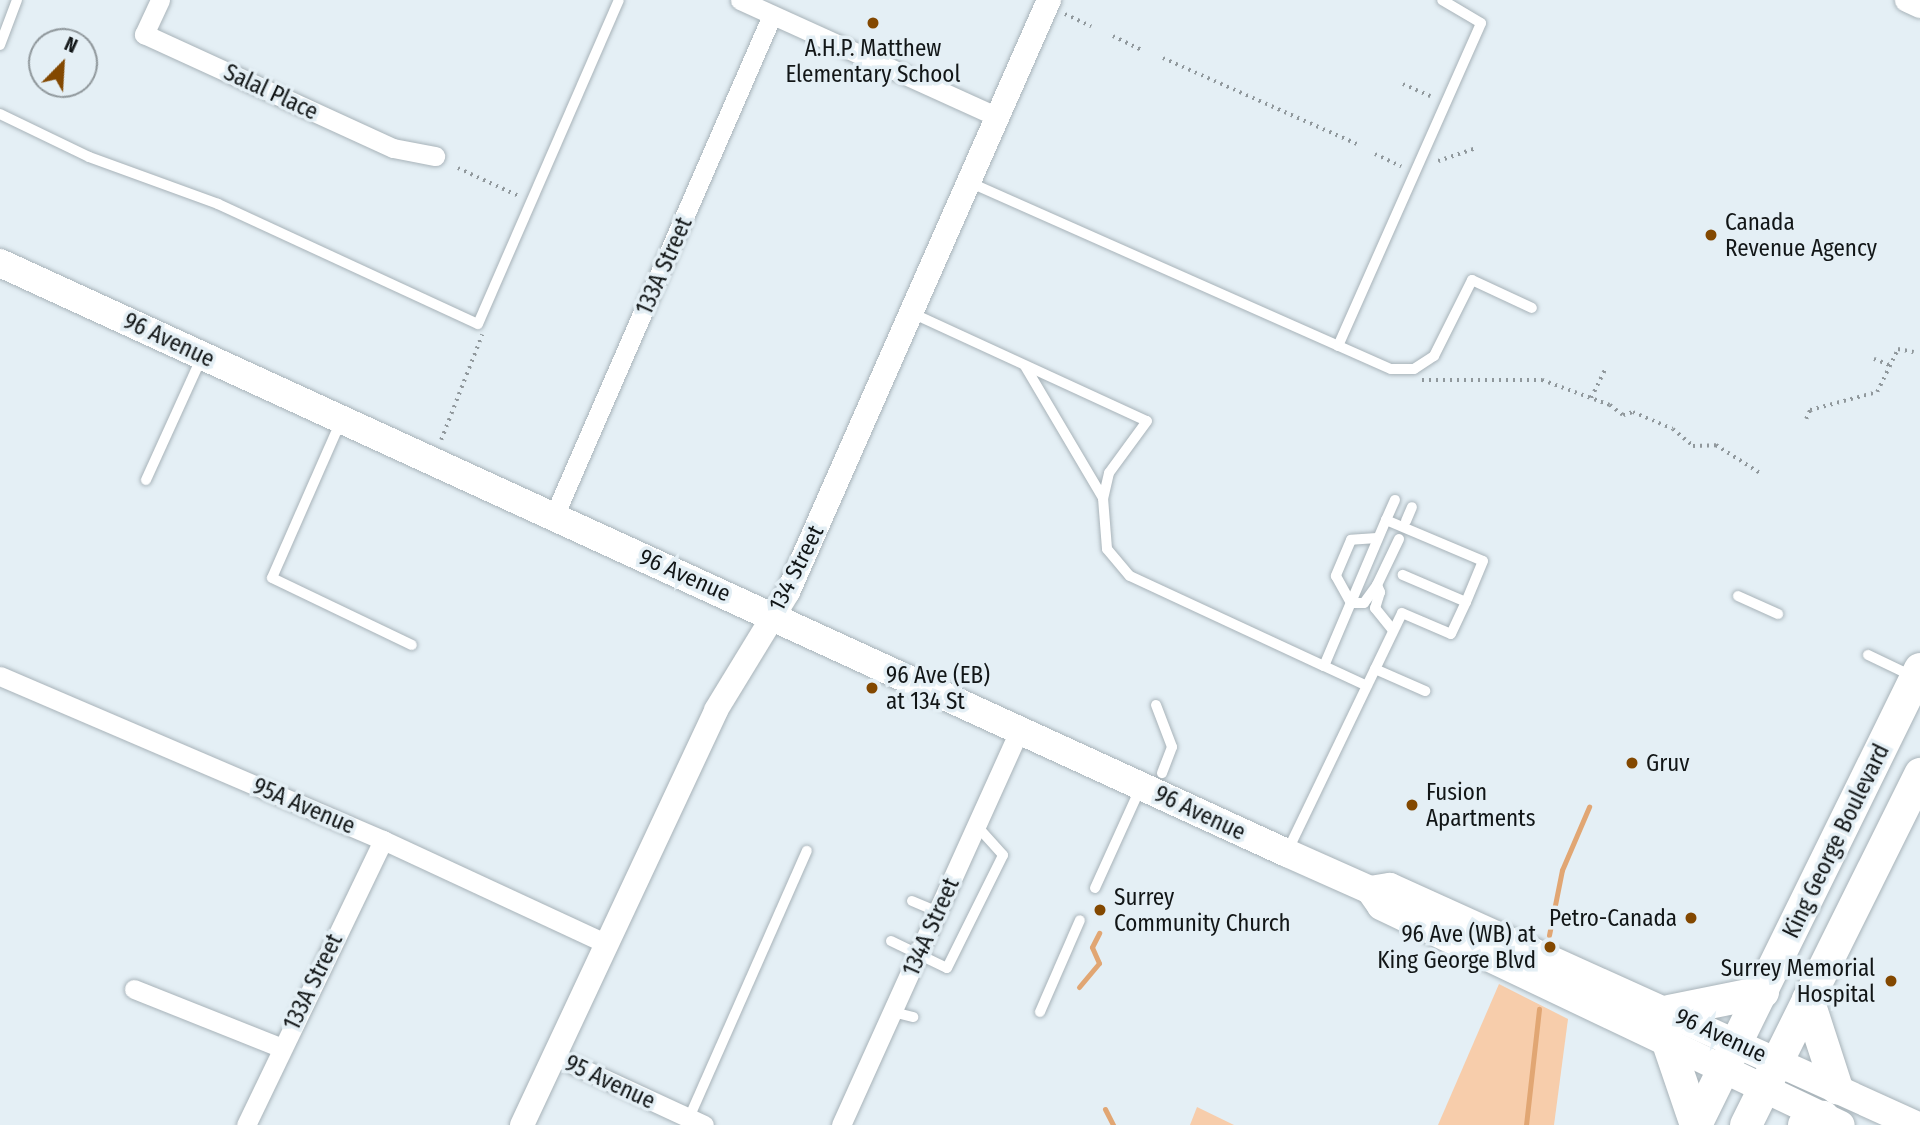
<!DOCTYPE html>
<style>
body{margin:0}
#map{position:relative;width:1920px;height:1125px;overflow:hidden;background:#e4eff5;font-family:"Fira Sans Condensed",sans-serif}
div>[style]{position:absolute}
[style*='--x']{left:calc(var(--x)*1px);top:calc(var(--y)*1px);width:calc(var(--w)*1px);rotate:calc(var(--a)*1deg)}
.green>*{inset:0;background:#f7cdab}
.stream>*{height:5px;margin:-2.5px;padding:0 2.5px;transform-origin:2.5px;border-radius:2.5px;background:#e1a673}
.path>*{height:3.5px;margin-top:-1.75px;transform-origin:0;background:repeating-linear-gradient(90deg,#90989c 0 2px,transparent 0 7px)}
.roads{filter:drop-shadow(0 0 2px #a8b3b9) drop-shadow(0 0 2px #a8b3b9)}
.service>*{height:10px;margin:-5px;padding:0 5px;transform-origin:5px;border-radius:5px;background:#fff}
.minor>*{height:19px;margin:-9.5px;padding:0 9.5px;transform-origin:9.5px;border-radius:9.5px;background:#fff}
.tertiary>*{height:24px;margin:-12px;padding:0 12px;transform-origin:12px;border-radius:12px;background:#fff}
.secondary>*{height:28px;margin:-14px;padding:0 14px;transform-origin:14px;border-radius:14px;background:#fff}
.primary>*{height:32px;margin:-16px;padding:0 16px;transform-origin:16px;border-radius:16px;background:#fff}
.dots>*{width:19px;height:19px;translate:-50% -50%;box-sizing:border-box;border:4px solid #e4eff5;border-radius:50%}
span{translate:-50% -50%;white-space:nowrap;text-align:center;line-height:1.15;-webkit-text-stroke:7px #e4eff5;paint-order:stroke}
.poi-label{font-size:23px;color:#121617}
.left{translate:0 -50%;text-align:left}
.right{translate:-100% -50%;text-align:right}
.street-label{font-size:23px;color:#121617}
.north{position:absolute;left:28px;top:28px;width:70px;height:70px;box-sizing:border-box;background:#e4eff5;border:2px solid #90989c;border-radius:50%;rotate:24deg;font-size:19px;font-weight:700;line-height:28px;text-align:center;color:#121617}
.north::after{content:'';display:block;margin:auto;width:24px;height:32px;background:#834800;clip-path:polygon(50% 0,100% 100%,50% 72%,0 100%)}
</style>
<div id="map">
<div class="green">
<i style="clip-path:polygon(1499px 984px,1568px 1019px,1554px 1125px,1438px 1125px)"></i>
<i style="clip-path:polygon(1197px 1107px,1234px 1125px,1190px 1125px)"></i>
</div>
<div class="stream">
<i style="--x:1549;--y:935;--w:66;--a:-78.7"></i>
<i style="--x:1562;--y:870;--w:69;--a:-66.8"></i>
<i style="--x:1079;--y:987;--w:31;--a:-50"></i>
<i style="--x:1099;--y:963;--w:17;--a:-114"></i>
<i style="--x:1092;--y:947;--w:16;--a:-63"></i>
<i style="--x:1105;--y:1109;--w:18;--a:63"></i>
<i style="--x:1526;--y:1125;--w:117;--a:-83.6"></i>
</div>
<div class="path">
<i style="--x:1065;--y:14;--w:29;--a:25"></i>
<i style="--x:1113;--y:36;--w:34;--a:26"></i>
<i style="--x:1163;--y:58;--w:212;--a:23.9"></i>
<i style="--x:1403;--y:84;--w:30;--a:24"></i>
<i style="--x:1375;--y:154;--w:29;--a:25"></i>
<i style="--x:1438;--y:161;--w:40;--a:-18.9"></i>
<i style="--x:458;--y:168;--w:67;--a:24.7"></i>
<i style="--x:1874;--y:359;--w:17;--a:21"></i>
<i style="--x:1422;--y:380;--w:120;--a:0"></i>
<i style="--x:1542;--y:380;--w:72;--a:20.2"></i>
<i style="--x:1610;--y:405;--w:16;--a:38"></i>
<i style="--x:1623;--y:415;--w:10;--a:-17"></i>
<i style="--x:1633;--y:412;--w:43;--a:23"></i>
<i style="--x:1673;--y:429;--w:26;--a:40"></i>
<i style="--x:1693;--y:446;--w:23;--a:-2"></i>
<i style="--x:1716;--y:445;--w:52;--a:32.5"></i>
<i style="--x:1591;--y:398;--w:34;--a:-64"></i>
<i style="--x:1806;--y:419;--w:10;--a:-66"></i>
<i style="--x:1810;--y:410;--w:69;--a:-15"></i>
<i style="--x:1877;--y:392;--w:48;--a:-64"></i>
<i style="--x:1898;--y:349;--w:16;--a:11"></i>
<i style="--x:441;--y:440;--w:113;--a:-68.7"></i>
</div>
<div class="roads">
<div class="service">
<i style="--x:0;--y:45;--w:48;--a:-69.3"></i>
<i style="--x:0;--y:114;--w:99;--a:25.8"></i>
<i style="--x:89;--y:157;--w:137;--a:20"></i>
<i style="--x:218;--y:204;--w:286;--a:24.8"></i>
<i style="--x:478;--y:324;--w:353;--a:-66.5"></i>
<i style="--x:971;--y:183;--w:459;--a:23.9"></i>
<i style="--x:1391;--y:369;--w:23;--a:0"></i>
<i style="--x:1414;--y:369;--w:24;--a:-33"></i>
<i style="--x:1434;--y:356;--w:85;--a:-63.4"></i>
<i style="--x:1472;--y:280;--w:66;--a:25"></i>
<i style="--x:914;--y:314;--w:256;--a:24.7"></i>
<i style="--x:1147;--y:421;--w:64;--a:126.2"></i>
<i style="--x:1109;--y:473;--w:26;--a:103"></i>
<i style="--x:1103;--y:498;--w:51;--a:85.5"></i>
<i style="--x:1107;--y:549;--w:35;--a:50"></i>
<i style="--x:1130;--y:576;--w:214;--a:24.9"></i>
<i style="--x:1324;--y:666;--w:159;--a:-67"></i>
<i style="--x:1386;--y:520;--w:105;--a:22.9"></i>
<i style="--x:1483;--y:561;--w:44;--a:112.5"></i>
<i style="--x:1338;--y:346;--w:353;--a:-66.1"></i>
<i style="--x:1481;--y:23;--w:45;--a:-149.5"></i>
<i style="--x:1025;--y:366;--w:153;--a:59.4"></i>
<i style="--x:340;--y:423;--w:169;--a:113.7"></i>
<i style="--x:272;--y:578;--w:155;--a:25.6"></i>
<i style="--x:146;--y:480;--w:133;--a:-65.6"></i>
<i style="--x:1386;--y:520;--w:22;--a:-66"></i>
<i style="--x:1406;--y:521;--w:15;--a:-67"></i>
<i style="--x:1377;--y:538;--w:26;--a:176"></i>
<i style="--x:1351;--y:540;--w:39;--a:113"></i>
<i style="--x:1336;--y:576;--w:31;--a:61"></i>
<i style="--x:1351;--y:603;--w:13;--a:0"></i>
<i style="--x:1364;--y:603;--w:22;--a:-54"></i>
<i style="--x:1377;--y:585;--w:51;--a:-64.4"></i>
<i style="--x:1377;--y:585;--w:8;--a:67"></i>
<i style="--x:1380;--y:592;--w:17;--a:107"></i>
<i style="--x:1375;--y:608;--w:27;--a:51"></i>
<i style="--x:1738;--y:596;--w:44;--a:24.2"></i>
<i style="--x:1868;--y:655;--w:49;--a:25.5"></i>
<i style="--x:1324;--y:666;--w:47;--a:24.9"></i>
<i style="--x:1375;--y:669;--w:55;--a:23.7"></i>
<i style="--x:1156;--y:705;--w:45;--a:69.1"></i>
<i style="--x:1172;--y:747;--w:28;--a:111"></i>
<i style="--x:1287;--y:852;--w:265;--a:-64.3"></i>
<i style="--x:1402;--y:613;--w:53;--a:23.2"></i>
<i style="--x:1451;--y:634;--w:35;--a:-65"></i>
<i style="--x:1466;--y:602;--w:69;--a:-156.8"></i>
<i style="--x:1095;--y:888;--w:109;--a:-65.6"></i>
<i style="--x:912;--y:901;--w:28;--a:23"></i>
<i style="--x:891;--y:941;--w:62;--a:25.7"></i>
<i style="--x:947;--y:968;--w:126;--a:-63.6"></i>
<i style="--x:1003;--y:855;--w:39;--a:-132"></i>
<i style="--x:893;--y:1012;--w:21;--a:14"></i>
<i style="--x:1040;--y:1012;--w:100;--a:-66.5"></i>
<i style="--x:689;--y:1118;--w:292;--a:-66.2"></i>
</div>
<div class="minor">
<i style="--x:160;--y:0;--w:38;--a:115"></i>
<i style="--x:144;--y:34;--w:274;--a:24.6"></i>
<i style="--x:393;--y:148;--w:43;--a:10.8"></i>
<i style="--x:740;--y:0;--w:283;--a:24.4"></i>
<i style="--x:554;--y:516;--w:546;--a:-66.48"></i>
<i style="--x:0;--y:676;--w:417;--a:23.2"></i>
<i style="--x:383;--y:840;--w:245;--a:24.9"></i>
<i style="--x:134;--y:989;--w:159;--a:21.7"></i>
<i style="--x:555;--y:1056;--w:164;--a:24.8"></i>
<i style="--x:246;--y:1125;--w:316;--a:-64.3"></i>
<i style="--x:841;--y:1125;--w:435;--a:-65.7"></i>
</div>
<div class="tertiary">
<i style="--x:1907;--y:0;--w:14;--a:25"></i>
<i style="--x:522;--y:1125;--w:458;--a:-64.9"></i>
<i style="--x:716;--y:710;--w:138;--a:-58.6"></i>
<i style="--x:788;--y:592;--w:647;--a:-66.21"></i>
</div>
<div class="secondary">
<i style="--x:0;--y:263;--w:1416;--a:24.63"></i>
<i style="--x:1287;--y:853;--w:91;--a:24"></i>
<i style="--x:1370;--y:890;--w:20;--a:-9"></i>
<i style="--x:1390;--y:887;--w:577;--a:24.35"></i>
<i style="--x:1370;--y:890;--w:19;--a:55"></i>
<i style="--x:1381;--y:906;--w:509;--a:25.46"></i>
</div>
<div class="primary">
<i style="--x:1808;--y:999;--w:94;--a:72"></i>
<i style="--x:1669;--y:1011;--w:96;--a:-11.4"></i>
<i style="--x:1667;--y:1040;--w:90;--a:71.2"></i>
<i style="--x:1696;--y:1125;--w:508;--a:-63.84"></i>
<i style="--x:1746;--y:1125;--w:392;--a:-63.6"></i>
<i style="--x:1804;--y:1125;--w:21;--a:-23"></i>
</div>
</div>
<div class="dots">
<i style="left:873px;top:23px;background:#834800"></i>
<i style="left:1711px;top:235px;background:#834800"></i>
<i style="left:872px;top:688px;background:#834800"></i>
<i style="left:1632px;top:763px;background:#834800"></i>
<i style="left:1412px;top:805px;background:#834800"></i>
<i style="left:1100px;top:910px;background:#834800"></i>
<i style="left:1691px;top:918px;background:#834800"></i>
<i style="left:1550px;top:947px;background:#834800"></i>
<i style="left:1891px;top:981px;background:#834800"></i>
</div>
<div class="poi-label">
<span style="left:873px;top:61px">A.H.P. Matthew<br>Elementary School</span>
<span class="left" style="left:1725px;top:235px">Canada<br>Revenue Agency</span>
<span class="left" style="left:886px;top:688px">96 Ave (EB)<br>at 134 St</span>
<span class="left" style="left:1646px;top:763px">Gruv</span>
<span class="left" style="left:1426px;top:805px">Fusion<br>Apartments</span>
<span class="left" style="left:1114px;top:910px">Surrey<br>Community Church</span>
<span class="right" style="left:1677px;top:918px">Petro-Canada</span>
<span class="right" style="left:1536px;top:947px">96 Ave (WB) at<br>King George Blvd</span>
<span class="right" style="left:1875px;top:981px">Surrey Memorial<br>Hospital</span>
</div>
<div class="street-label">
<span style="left:271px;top:92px;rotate:25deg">Salal Place</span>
<span style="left:664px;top:266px;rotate:-66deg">133A Street</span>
<span style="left:169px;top:340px;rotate:25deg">96 Avenue</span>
<span style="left:796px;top:568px;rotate:-63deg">134 Street</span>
<span style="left:685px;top:575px;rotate:24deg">96 Avenue</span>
<span style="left:304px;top:806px;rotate:23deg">95A Avenue</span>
<span style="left:1200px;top:813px;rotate:25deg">96 Avenue</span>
<span style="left:1836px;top:841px;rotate:-64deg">King George Boulevard</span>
<span style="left:931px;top:927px;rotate:-66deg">134A Street</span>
<span style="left:313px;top:982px;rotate:-64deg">133A Street</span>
<span style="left:1721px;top:1035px;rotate:25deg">96 Avenue</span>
<span style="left:610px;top:1082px;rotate:25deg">95 Avenue</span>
</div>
<div class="north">N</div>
</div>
